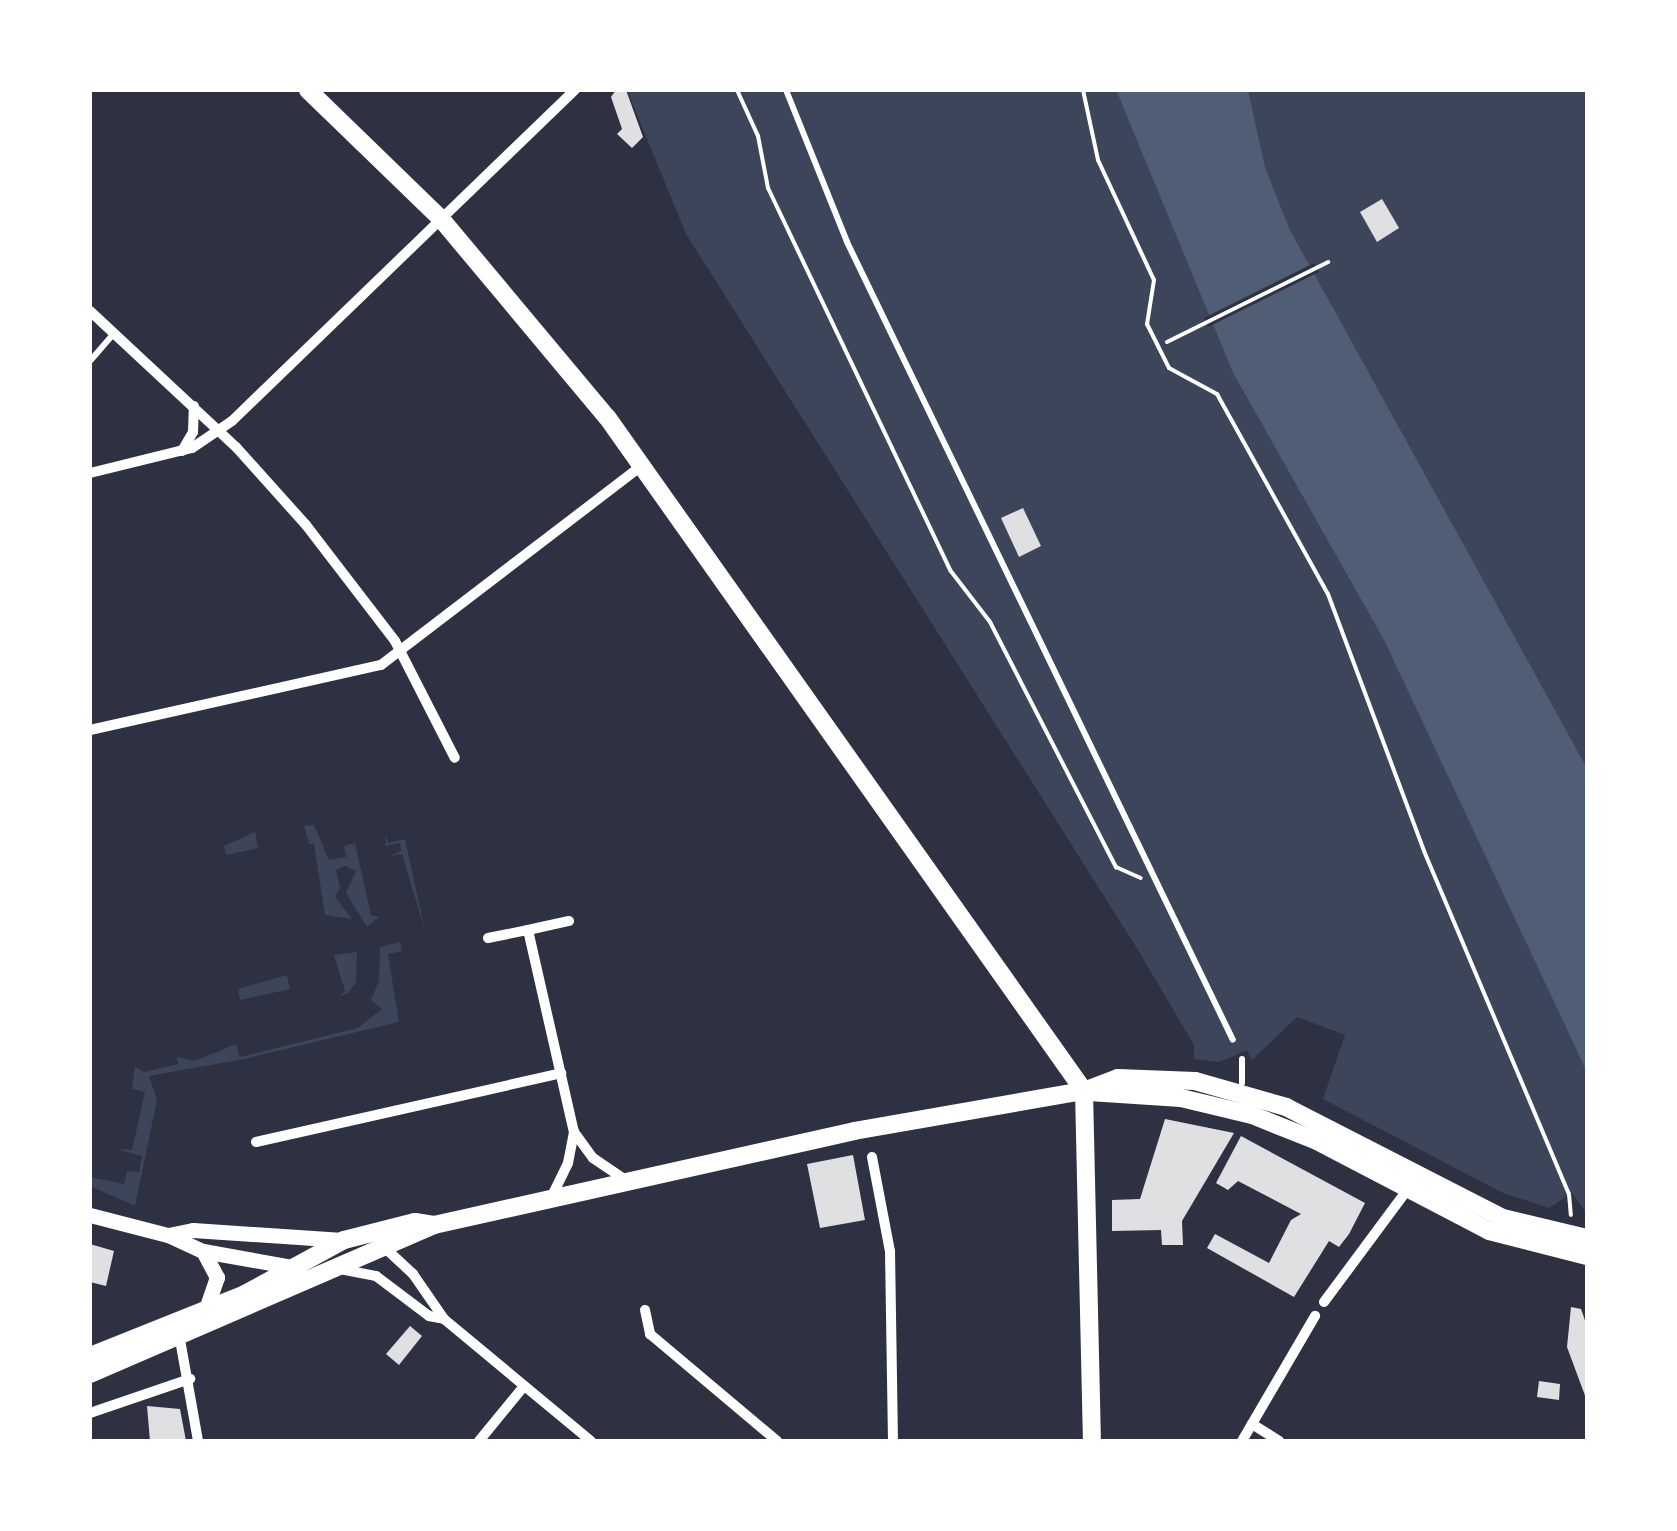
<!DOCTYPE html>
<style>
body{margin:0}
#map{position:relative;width:1677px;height:1531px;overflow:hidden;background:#2d3142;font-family:Manrope,sans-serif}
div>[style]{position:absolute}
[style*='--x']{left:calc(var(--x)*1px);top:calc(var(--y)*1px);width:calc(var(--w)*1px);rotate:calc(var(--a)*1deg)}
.green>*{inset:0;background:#3c4559}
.water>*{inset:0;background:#4f5d75}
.pier>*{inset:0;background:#2d3142}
.building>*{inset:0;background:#e0e0e3}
.path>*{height:4px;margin:-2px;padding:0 2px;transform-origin:2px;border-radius:2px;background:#fff}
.service>*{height:6px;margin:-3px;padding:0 3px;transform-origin:3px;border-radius:3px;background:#fff}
.minor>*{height:10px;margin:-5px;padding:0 5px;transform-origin:5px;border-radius:5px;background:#fff}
.tertiary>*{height:15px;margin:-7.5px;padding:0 7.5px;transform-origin:7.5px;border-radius:7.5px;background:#fff}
.primary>*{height:18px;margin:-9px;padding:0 9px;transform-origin:9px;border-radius:9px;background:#fff}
span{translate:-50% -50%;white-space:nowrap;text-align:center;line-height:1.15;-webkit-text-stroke:8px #fff;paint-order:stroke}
.frame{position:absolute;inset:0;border:92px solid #fff;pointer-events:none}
</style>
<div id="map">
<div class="green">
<i style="clip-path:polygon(627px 90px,1116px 90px,1233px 373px,1385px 642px,1564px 1016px,1587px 1072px,1587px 1214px,1572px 1193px,1549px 1208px,1503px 1193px,1323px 1099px,1345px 1035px,1297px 1017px,1252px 1060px,1247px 1050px,1219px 1062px,1194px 1059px,1194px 1045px,1138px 950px,686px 234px)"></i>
<i style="clip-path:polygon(1246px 90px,1587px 90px,1587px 768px,1289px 228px,1262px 166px)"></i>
<i style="clip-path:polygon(314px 825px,329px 860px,346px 857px,344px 846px,355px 843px,371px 915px,379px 917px,367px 927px,346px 893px,356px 871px,345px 866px,336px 870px,340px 888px,335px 897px,352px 919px,325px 915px,314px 844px,309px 844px,304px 826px)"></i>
<i style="clip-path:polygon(255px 832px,258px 848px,226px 855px,224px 846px)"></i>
<i style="clip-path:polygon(386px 835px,388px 843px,405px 839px,425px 931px,402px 854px,389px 856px,401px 851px,400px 843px,385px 846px)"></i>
<i style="clip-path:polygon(400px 942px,402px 951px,388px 954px,399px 1022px,244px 1059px,149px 1076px,157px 1100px,135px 1206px,90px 1186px,90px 1177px,124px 1184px,127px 1171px,139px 1172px,142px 1156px,117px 1149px,132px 1150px,145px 1092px,132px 1089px,135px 1067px,144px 1072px,178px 1064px,177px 1057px,195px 1061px,236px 1044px,240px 1057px,358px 1028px,382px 1009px,371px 1000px,379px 981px,380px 947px)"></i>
<i style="clip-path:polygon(357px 952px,356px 982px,348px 993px,339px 997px,345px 991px,334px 955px)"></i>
<i style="clip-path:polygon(287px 975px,290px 989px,240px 1000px,238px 989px)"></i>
</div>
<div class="water">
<i style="clip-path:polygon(1116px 90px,1248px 90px,1265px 167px,1289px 228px,1587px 768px,1587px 1072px,1385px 642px,1233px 373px)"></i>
</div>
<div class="pier">
<i style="clip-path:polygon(1314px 263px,1319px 272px,1208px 327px,1204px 318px)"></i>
</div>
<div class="building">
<i style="clip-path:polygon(616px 90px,626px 90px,643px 137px,632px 148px,617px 134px,622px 129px,611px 97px)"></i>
<i style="clip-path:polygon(1382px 199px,1399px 228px,1377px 242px,1360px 212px)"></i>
<i style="clip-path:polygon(1023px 508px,1041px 546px,1019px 557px,1001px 518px)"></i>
<i style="clip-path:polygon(1165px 1119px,1234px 1133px,1182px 1221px,1183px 1245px,1162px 1245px,1161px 1230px,1112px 1231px,1112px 1200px,1140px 1199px)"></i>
<i style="clip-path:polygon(1241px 1136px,1365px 1203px,1349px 1234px,1339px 1247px,1329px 1241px,1294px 1297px,1207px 1248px,1215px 1234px,1269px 1263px,1291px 1220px,1301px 1214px,1238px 1181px,1228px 1190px,1216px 1183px)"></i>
<i style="clip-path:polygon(853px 1155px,865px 1220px,820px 1228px,807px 1164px)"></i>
<i style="clip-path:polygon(90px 1244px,114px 1251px,106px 1286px,90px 1282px)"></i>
<i style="clip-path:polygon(1571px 1307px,1581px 1309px,1587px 1326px,1587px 1401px,1567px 1347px)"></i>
<i style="clip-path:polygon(410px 1326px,422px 1336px,399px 1365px,386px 1354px)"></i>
<i style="clip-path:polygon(1539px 1381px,1560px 1384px,1559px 1400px,1537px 1397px)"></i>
<i style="clip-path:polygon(147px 1406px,180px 1409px,186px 1441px,150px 1441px)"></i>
</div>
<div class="path">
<i style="--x:737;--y:90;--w:51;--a:65.5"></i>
<i style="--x:758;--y:136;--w:53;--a:79.1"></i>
<i style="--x:768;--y:188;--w:423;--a:64.5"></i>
<i style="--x:950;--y:570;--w:66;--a:52.4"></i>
<i style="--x:990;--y:622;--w:276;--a:62.8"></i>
<i style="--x:1116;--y:867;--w:27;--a:24"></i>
<i style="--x:1083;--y:90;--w:72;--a:77.9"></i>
<i style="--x:1098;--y:160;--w:132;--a:65"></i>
<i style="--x:1154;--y:280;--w:45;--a:99"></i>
<i style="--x:1147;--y:324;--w:49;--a:63.4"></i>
<i style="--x:1169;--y:368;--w:55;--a:28.4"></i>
<i style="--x:1217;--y:394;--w:229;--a:61"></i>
<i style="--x:1328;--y:594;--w:274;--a:69.5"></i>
<i style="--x:1424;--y:851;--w:372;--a:67.1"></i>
<i style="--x:1569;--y:1194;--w:21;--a:85"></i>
<i style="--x:1167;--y:342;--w:180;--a:-26.4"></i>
</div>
<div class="service">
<i style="--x:786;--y:90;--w:164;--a:68.1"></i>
<i style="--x:847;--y:242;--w:886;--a:64.19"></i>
<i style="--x:90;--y:361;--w:37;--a:-49"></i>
<i style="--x:1242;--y:1059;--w:24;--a:90"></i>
</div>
<div class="minor">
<i style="--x:90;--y:311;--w:200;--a:43"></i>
<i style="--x:236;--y:447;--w:105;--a:48.1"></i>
<i style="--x:306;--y:525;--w:146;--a:52.5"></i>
<i style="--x:395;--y:641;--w:131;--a:62.9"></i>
<i style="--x:182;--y:451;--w:22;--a:-60"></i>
<i style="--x:193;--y:432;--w:26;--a:-88"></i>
<i style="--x:90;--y:473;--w:105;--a:-13.8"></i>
<i style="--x:192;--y:448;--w:48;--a:-34"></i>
<i style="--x:232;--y:421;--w:477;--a:-44"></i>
<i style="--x:90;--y:730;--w:298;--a:-12.6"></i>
<i style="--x:381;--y:665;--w:330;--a:-37.4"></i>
<i style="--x:528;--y:930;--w:42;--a:-12.4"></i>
<i style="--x:488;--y:938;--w:41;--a:-11.3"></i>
<i style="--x:528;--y:930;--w:207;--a:77.2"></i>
<i style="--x:574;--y:1132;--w:32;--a:54"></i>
<i style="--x:593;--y:1158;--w:40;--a:34"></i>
<i style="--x:256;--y:1142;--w:313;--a:-12.7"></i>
<i style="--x:872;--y:1157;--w:96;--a:79.2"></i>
<i style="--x:890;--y:1251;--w:190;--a:89.1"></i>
<i style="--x:551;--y:1198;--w:39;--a:-64"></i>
<i style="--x:568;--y:1163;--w:32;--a:-79"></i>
<i style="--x:384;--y:1247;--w:40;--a:43"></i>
<i style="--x:413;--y:1274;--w:55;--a:55.4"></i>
<i style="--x:444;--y:1319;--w:191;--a:39.7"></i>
<i style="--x:340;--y:1269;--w:37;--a:11"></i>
<i style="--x:376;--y:1276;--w:66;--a:37"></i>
<i style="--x:429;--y:1316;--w:15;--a:11"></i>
<i style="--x:1324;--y:1302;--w:141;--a:-53.4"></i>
<i style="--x:645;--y:1310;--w:25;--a:78"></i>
<i style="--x:650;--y:1334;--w:166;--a:40.1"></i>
<i style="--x:179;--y:1334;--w:109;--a:79.9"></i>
<i style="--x:90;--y:1413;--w:106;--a:-18.8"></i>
<i style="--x:1252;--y:1424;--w:32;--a:32"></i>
<i style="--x:479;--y:1441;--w:71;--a:-50.7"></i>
<i style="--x:1242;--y:1441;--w:145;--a:-59.7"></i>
</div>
<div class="tertiary">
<i style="--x:90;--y:1215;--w:81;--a:14.4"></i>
<i style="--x:168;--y:1235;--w:25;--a:-11"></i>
<i style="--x:193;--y:1230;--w:150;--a:3.8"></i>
<i style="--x:168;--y:1235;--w:38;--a:25"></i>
<i style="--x:203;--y:1251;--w:97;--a:10.1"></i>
<i style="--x:203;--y:1251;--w:30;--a:62"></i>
<i style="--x:217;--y:1277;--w:36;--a:109"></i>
</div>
<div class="primary">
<i style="--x:308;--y:90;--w:187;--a:44.1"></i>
<i style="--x:442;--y:220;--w:257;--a:50.1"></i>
<i style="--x:607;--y:417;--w:826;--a:54.71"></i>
<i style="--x:1084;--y:1091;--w:350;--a:88.7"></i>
<i style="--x:1089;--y:1092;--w:92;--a:3.7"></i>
<i style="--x:1181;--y:1098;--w:73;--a:13.5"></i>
<i style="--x:1252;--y:1115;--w:70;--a:21.8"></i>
<i style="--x:1317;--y:1141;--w:194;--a:27.6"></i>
<i style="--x:1489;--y:1231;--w:101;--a:14.3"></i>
<i style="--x:90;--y:1356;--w:167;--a:-21.8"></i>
<i style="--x:245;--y:1294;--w:113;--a:-28.6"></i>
<i style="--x:344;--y:1240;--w:73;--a:-14.2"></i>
<i style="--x:415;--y:1222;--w:19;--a:9"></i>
<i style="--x:90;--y:1374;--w:375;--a:-23.4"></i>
<i style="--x:434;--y:1225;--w:430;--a:-12.6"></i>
<i style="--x:854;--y:1131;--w:233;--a:-9.9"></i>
<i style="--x:1084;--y:1091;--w:36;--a:-21"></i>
<i style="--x:1118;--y:1078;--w:77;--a:2.2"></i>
<i style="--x:1195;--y:1081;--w:95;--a:15.9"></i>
<i style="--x:1286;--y:1107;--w:244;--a:27.1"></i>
<i style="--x:1503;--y:1218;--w:86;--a:13.4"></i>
</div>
<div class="frame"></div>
</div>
